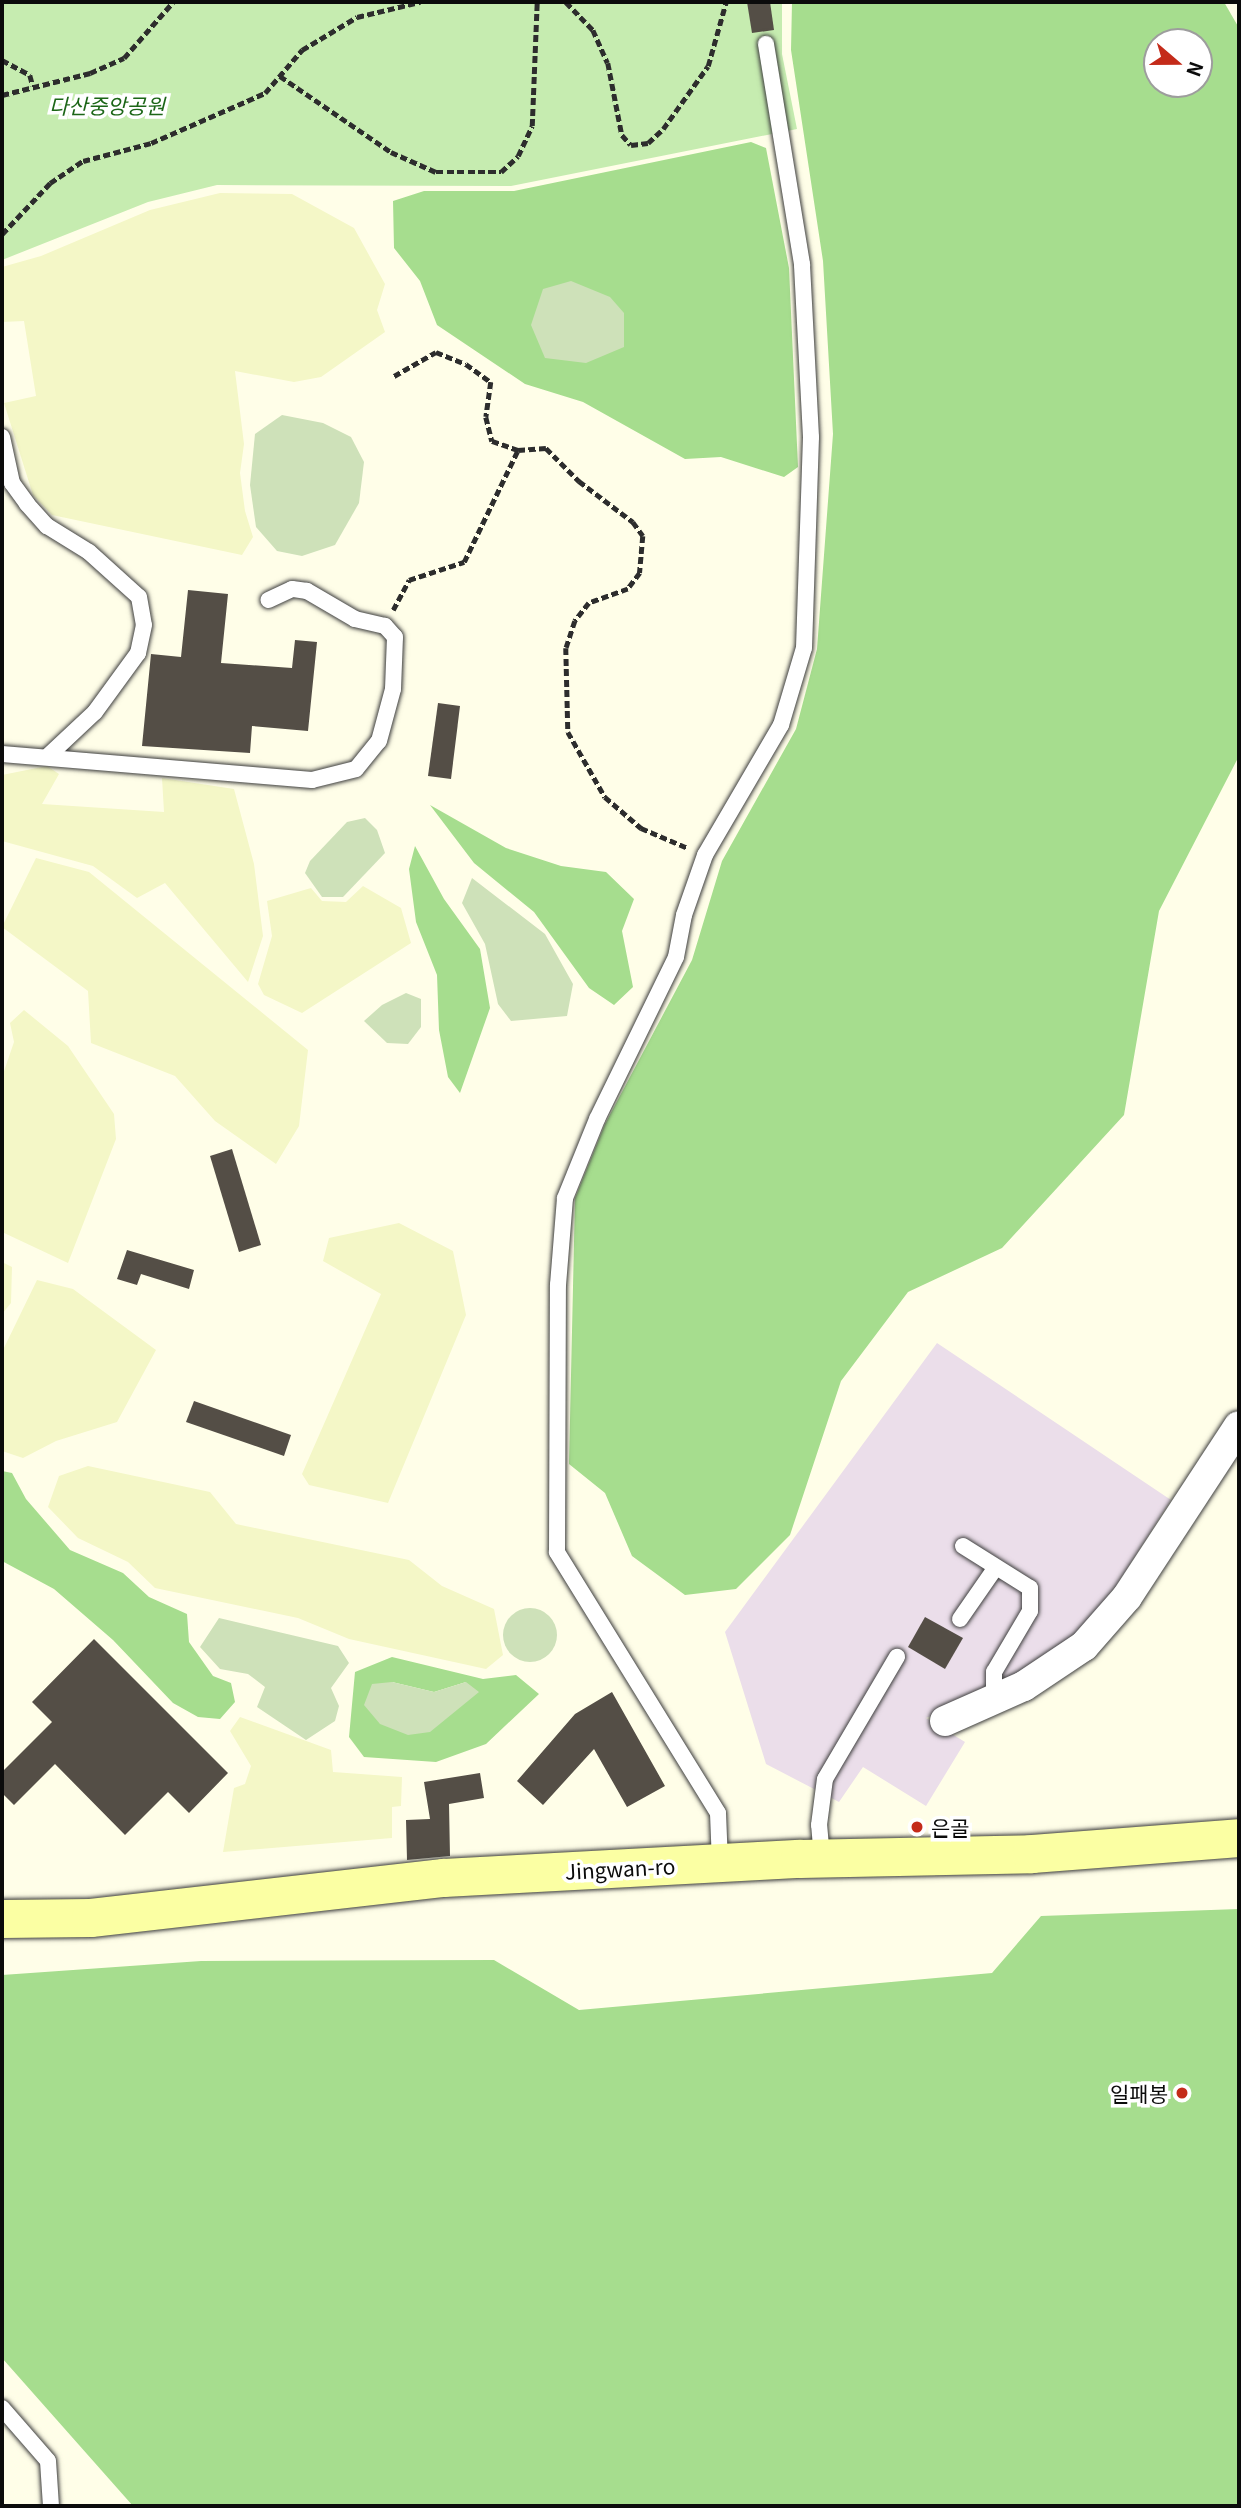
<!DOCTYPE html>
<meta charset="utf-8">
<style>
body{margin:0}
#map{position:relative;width:1241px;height:2508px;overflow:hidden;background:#fffee8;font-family:Georgia,"Noto Sans KR",serif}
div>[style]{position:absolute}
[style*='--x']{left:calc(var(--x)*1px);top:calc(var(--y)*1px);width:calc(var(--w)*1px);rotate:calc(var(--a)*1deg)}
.industrial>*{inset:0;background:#ebdeea}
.farmland>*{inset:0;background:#f4f7c7}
.green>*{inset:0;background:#c6ecb0}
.forest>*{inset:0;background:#a6dd8e}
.cemetery>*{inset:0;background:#cee1b9}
.round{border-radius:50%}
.building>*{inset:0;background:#544e46}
.path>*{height:4.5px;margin-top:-2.25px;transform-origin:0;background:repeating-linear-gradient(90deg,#2d2d2d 0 7px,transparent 0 10.5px)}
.roads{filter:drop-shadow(0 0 2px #3e3e3e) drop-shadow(0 0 2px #3e3e3e)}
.lane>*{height:16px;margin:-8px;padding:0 8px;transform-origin:8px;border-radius:8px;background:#fff}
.street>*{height:30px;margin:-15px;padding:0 15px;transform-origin:15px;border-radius:15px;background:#fff}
.secondary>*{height:38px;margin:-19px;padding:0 19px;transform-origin:19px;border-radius:19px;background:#fbffa3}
.dots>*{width:19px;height:19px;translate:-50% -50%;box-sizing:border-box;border:4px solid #fff;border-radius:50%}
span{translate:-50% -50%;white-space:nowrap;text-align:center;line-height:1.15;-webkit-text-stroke:7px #fff;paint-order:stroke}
.park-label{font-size:21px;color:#1c6617;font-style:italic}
.poi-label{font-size:21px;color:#0b0b0b}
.left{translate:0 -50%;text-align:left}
.right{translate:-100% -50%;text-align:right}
.street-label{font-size:21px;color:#0b0b0b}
.frame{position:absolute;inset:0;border:4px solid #0b0b0b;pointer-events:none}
.north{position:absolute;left:1143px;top:28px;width:70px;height:70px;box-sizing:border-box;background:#fff;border:2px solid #9d9d9d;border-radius:50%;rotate:110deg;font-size:19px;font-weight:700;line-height:28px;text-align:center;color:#0b0b0b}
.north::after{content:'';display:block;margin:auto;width:24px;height:32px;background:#c42b1a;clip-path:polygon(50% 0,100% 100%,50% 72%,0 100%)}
</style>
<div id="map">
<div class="industrial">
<i style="clip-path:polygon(937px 1343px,1171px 1500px,1116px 1586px,1075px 1636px,1018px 1677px,926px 1718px,965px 1742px,926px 1806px,863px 1767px,839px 1802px,766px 1764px,725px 1632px)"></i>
</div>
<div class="farmland">
<i style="clip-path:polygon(220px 193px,292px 194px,354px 228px,385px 284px,377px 310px,385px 332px,321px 377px,294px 382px,235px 371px,244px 444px,240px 473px,245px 511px,253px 537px,242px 555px,52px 515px,33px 495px,4px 403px,36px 396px,24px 321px,2px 322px,2px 267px,41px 256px,150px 210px)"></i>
<i style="clip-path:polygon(47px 766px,59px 774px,42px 804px,164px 812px,162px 778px,234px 789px,254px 864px,263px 936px,248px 982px,165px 883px,137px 898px,93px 866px,2px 841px,2px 775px)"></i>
<i style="clip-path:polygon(36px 858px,89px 872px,308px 1050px,299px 1126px,276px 1164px,215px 1121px,175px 1076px,91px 1043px,88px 991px,2px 927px)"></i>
<i style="clip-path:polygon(363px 886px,401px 908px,411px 943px,302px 1013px,264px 995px,258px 984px,272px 936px,267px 901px,311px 888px,322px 901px,346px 902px)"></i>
<i style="clip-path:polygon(24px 1010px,68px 1046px,114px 1114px,116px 1139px,68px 1263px,2px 1232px,2px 1077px,14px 1042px,10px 1023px)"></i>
<i style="clip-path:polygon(399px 1223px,453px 1251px,466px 1315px,388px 1503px,309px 1485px,302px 1474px,381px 1294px,323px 1261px,329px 1238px)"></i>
<i style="clip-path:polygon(2px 1262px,12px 1267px,11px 1303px,2px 1314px)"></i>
<i style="clip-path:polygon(37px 1280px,73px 1289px,156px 1350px,117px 1422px,56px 1441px,23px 1458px,2px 1451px,2px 1352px)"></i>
<i style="clip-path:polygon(88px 1466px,210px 1492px,236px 1524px,409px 1560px,442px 1586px,494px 1609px,503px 1655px,486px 1669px,349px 1639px,298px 1618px,155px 1588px,128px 1562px,78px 1538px,48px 1507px,59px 1476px)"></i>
<i style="clip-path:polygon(240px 1717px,331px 1750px,333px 1772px,402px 1777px,401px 1806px,392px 1807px,392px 1838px,223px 1852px,234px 1788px,245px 1784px,251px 1766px,230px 1731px)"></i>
</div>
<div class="green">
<i style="clip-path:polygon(2px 2px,782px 2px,782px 54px,797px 129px,511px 186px,217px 185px,148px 202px,2px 260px)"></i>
</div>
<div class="forest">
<i style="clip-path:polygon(evenodd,792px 2px,1224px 2px,1239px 28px,1239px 756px,1159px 911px,1124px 1115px,1002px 1248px,908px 1292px,841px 1381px,790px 1535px,736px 1589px,685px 1595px,632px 1556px,605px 1493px,569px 1464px,575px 1198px,605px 1124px,692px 960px,722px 861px,796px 729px,817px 649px,833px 434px,823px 261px,791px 50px,792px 2px,1199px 42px,1199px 84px,1157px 84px,1157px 42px,1199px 42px)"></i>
<i style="clip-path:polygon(751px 142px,766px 148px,789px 268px,798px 467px,784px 477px,721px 457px,685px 459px,583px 402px,525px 384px,437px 325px,420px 281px,394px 248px,393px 201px,424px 191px,514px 191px)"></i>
<i style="clip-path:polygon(430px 805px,506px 848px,561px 866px,606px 872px,634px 899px,622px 931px,633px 987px,614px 1005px,589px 988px,534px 912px,474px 863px)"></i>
<i style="clip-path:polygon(415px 846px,444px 899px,480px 949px,490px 1008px,460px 1093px,448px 1077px,439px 1030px,437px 975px,416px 922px,409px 869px)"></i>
<i style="clip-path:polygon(2px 1471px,12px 1473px,26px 1499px,70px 1550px,123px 1573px,149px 1597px,187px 1614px,189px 1642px,213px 1676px,231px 1683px,235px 1702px,220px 1719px,198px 1717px,173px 1703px,113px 1640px,54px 1589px,2px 1561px)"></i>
<i style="clip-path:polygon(evenodd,392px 1657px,483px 1679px,516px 1675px,539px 1694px,486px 1744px,436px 1762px,364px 1757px,349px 1737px,355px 1672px,392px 1657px,392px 1682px,434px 1692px,466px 1682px,429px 1732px,392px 1682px)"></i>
<i style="clip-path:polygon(1239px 1909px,1239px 2506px,133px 2506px,2px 2358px,2px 1975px,201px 1961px,494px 1960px,579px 2010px,992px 1973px,1041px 1916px)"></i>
</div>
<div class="cemetery">
<i style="clip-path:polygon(571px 281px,610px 297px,624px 313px,624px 347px,586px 363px,545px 358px,531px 325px,543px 289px)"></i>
<i style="clip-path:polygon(282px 415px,323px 423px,351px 437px,364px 462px,359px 503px,335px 545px,302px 556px,277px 551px,256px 527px,250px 485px,255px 434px)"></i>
<i style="clip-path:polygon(365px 818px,377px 830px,385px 853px,343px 897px,322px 897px,305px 873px,310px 861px,347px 822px)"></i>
<i style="clip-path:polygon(472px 878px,545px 934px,573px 984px,567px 1016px,511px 1021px,498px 1004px,485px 944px,462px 903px)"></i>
<i style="clip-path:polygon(406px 993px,421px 999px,421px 1027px,408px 1044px,387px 1043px,364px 1021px,382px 1005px)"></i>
<i class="round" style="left:503px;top:1608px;width:54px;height:54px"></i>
<i style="clip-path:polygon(219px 1618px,338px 1646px,349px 1663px,331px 1688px,339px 1706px,335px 1721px,306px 1740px,257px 1707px,265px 1687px,248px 1674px,220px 1669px,200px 1647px)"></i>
<i style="clip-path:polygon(392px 1682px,434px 1692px,466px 1682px,479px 1692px,430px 1732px,408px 1735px,380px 1724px,364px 1705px,372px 1684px)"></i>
</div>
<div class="building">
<i style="clip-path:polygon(747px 2px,770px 2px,774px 30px,752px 33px)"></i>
<i style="clip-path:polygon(188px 590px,228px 594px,221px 663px,292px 668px,295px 640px,317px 642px,308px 731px,252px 726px,250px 753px,142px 746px,151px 654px,181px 657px)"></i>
<i style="clip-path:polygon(438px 703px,460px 706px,451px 779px,428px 776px)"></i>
<i style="clip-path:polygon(232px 1149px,261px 1245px,239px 1252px,210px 1156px)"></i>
<i style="clip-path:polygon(127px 1250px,194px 1270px,189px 1289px,141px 1274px,137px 1285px,117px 1279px)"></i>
<i style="clip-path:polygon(194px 1401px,291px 1435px,284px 1456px,186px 1422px)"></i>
<i style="clip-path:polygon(925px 1617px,963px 1638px,945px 1669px,908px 1647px)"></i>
<i style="clip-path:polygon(94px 1639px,228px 1773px,189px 1813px,168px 1792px,125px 1835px,55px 1764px,14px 1805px,2px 1793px,2px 1772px,52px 1722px,32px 1702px)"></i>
<i style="clip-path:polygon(612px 1692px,665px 1786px,627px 1807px,594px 1749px,543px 1805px,517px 1781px,575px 1714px)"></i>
<i style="clip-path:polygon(480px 1773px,484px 1798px,449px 1804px,450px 1856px,407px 1860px,406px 1820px,430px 1819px,424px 1782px)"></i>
</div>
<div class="path">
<i style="--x:566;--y:2;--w:39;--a:46"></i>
<i style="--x:593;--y:30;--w:36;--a:66"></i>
<i style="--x:608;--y:63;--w:73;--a:79"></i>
<i style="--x:622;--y:135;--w:13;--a:48"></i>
<i style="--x:631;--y:145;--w:17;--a:-7"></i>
<i style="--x:648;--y:143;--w:21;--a:-43"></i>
<i style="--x:663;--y:129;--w:77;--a:-54.5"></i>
<i style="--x:708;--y:66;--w:66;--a:-74.3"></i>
<i style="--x:2;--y:60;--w:32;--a:28"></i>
<i style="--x:30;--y:75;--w:11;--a:75"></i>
<i style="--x:280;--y:76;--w:135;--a:34.4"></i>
<i style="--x:391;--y:152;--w:49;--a:24"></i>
<i style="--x:436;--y:172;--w:65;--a:0"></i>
<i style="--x:501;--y:172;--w:23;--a:-43"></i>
<i style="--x:518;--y:156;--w:33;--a:-65"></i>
<i style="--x:532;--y:126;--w:124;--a:-87.7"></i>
<i style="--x:2;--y:95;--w:91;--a:-14"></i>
<i style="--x:90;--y:73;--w:37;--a:-24"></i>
<i style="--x:124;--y:58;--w:74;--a:-48.8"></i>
<i style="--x:2;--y:234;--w:70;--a:-46.7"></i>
<i style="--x:50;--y:183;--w:40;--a:-34"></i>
<i style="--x:83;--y:161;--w:70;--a:-14.8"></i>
<i style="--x:151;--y:143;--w:124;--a:-23.7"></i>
<i style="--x:265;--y:93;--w:57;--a:-49.3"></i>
<i style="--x:302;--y:50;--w:64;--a:-31"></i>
<i style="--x:357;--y:17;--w:65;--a:-13.4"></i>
<i style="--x:394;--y:376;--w:48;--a:-29.7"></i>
<i style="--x:436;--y:352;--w:32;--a:22"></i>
<i style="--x:466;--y:364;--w:31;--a:36"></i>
<i style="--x:491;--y:382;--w:35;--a:98"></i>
<i style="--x:486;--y:417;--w:25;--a:76"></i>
<i style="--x:492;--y:441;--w:28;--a:19"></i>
<i style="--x:518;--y:450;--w:28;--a:-4"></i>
<i style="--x:546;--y:448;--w:47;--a:45"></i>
<i style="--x:579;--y:481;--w:68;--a:37.2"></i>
<i style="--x:633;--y:522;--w:17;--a:54"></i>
<i style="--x:643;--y:536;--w:37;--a:95"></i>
<i style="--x:640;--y:573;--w:20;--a:127"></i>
<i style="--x:628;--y:589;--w:41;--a:160.3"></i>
<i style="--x:589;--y:603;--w:23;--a:128"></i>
<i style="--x:575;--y:621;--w:28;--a:108"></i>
<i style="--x:566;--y:648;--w:84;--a:88.6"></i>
<i style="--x:568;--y:732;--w:75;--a:60.4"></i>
<i style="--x:605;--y:797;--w:48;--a:40.7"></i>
<i style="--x:641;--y:828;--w:51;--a:23.1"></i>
<i style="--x:393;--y:610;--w:34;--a:-62"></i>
<i style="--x:409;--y:580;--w:58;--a:-18.1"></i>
<i style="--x:464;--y:562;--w:124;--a:-64.3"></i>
</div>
<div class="roads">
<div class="lane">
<i style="--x:2;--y:437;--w:47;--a:77.7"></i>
<i style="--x:12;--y:483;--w:26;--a:54"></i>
<i style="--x:27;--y:504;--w:30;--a:48"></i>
<i style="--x:47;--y:526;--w:49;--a:31.8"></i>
<i style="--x:89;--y:552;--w:67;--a:42"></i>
<i style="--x:139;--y:597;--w:28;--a:80"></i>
<i style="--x:144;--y:625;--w:29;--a:102"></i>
<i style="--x:138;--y:653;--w:73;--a:126.1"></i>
<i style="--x:95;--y:712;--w:63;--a:136.9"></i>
<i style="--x:2;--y:754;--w:311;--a:4.8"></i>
<i style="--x:312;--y:780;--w:45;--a:-14"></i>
<i style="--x:356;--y:769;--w:36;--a:-51"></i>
<i style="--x:379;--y:741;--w:54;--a:-74.9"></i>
<i style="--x:393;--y:689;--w:52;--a:-87.8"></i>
<i style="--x:395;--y:637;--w:15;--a:-132"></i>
<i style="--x:385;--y:626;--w:31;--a:-167"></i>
<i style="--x:355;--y:619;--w:56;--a:-149.7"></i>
<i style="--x:307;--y:591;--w:15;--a:-172"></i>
<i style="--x:292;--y:589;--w:26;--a:155"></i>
<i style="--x:963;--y:1546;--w:79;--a:32.1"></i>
<i style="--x:1030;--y:1588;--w:23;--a:90"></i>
<i style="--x:1030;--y:1611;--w:71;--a:120.5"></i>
<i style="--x:994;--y:1672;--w:27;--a:90"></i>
<i style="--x:960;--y:1619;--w:63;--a:-55.3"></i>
<i style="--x:822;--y:1858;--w:33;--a:-95"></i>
<i style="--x:819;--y:1825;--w:46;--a:-82.6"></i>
<i style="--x:825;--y:1779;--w:142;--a:-59.5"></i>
<i style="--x:720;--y:1863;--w:50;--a:-92.3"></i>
<i style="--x:718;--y:1813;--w:307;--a:-121.7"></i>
<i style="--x:557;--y:1552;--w:267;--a:-89.8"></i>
<i style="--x:558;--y:1285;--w:87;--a:-85.4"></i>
<i style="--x:565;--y:1198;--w:85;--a:-67.9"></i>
<i style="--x:597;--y:1119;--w:180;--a:-64"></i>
<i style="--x:676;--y:957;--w:43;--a:-79.2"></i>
<i style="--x:684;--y:915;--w:64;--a:-70.7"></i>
<i style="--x:705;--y:855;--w:151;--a:-59.7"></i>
<i style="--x:781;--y:725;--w:80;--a:-73.4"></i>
<i style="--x:804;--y:648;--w:211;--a:-88.1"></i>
<i style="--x:811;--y:437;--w:173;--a:-93"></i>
<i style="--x:802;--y:264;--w:223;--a:-99.3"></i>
<i style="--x:2;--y:2408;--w:70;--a:49"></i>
<i style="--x:48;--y:2461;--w:45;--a:86.2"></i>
</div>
<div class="street">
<i style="--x:945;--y:1721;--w:86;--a:-23.9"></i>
<i style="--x:1024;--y:1686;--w:72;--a:-33.7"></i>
<i style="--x:1084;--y:1646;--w:65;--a:-48.7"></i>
<i style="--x:1127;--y:1597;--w:204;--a:-56.8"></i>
</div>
<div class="secondary">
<i style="--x:2;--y:1919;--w:89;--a:-0.6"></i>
<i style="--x:91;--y:1918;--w:355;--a:-6.5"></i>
<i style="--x:444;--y:1878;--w:357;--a:-3.1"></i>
<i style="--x:800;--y:1859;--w:232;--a:-1.2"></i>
<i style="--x:1032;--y:1854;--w:208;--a:-4.4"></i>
</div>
</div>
<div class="dots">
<i style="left:917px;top:1827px;background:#c42b1a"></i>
<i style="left:1182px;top:2093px;background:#c42b1a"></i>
</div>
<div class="park-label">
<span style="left:107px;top:105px">다산중앙공원</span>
</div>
<div class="poi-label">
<span class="left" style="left:931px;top:1827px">은골</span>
<span class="right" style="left:1168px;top:2093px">일패봉</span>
</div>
<div class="street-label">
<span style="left:620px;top:1868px;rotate:-3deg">Jingwan-ro</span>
</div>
<div class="frame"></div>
<div class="north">N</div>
</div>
